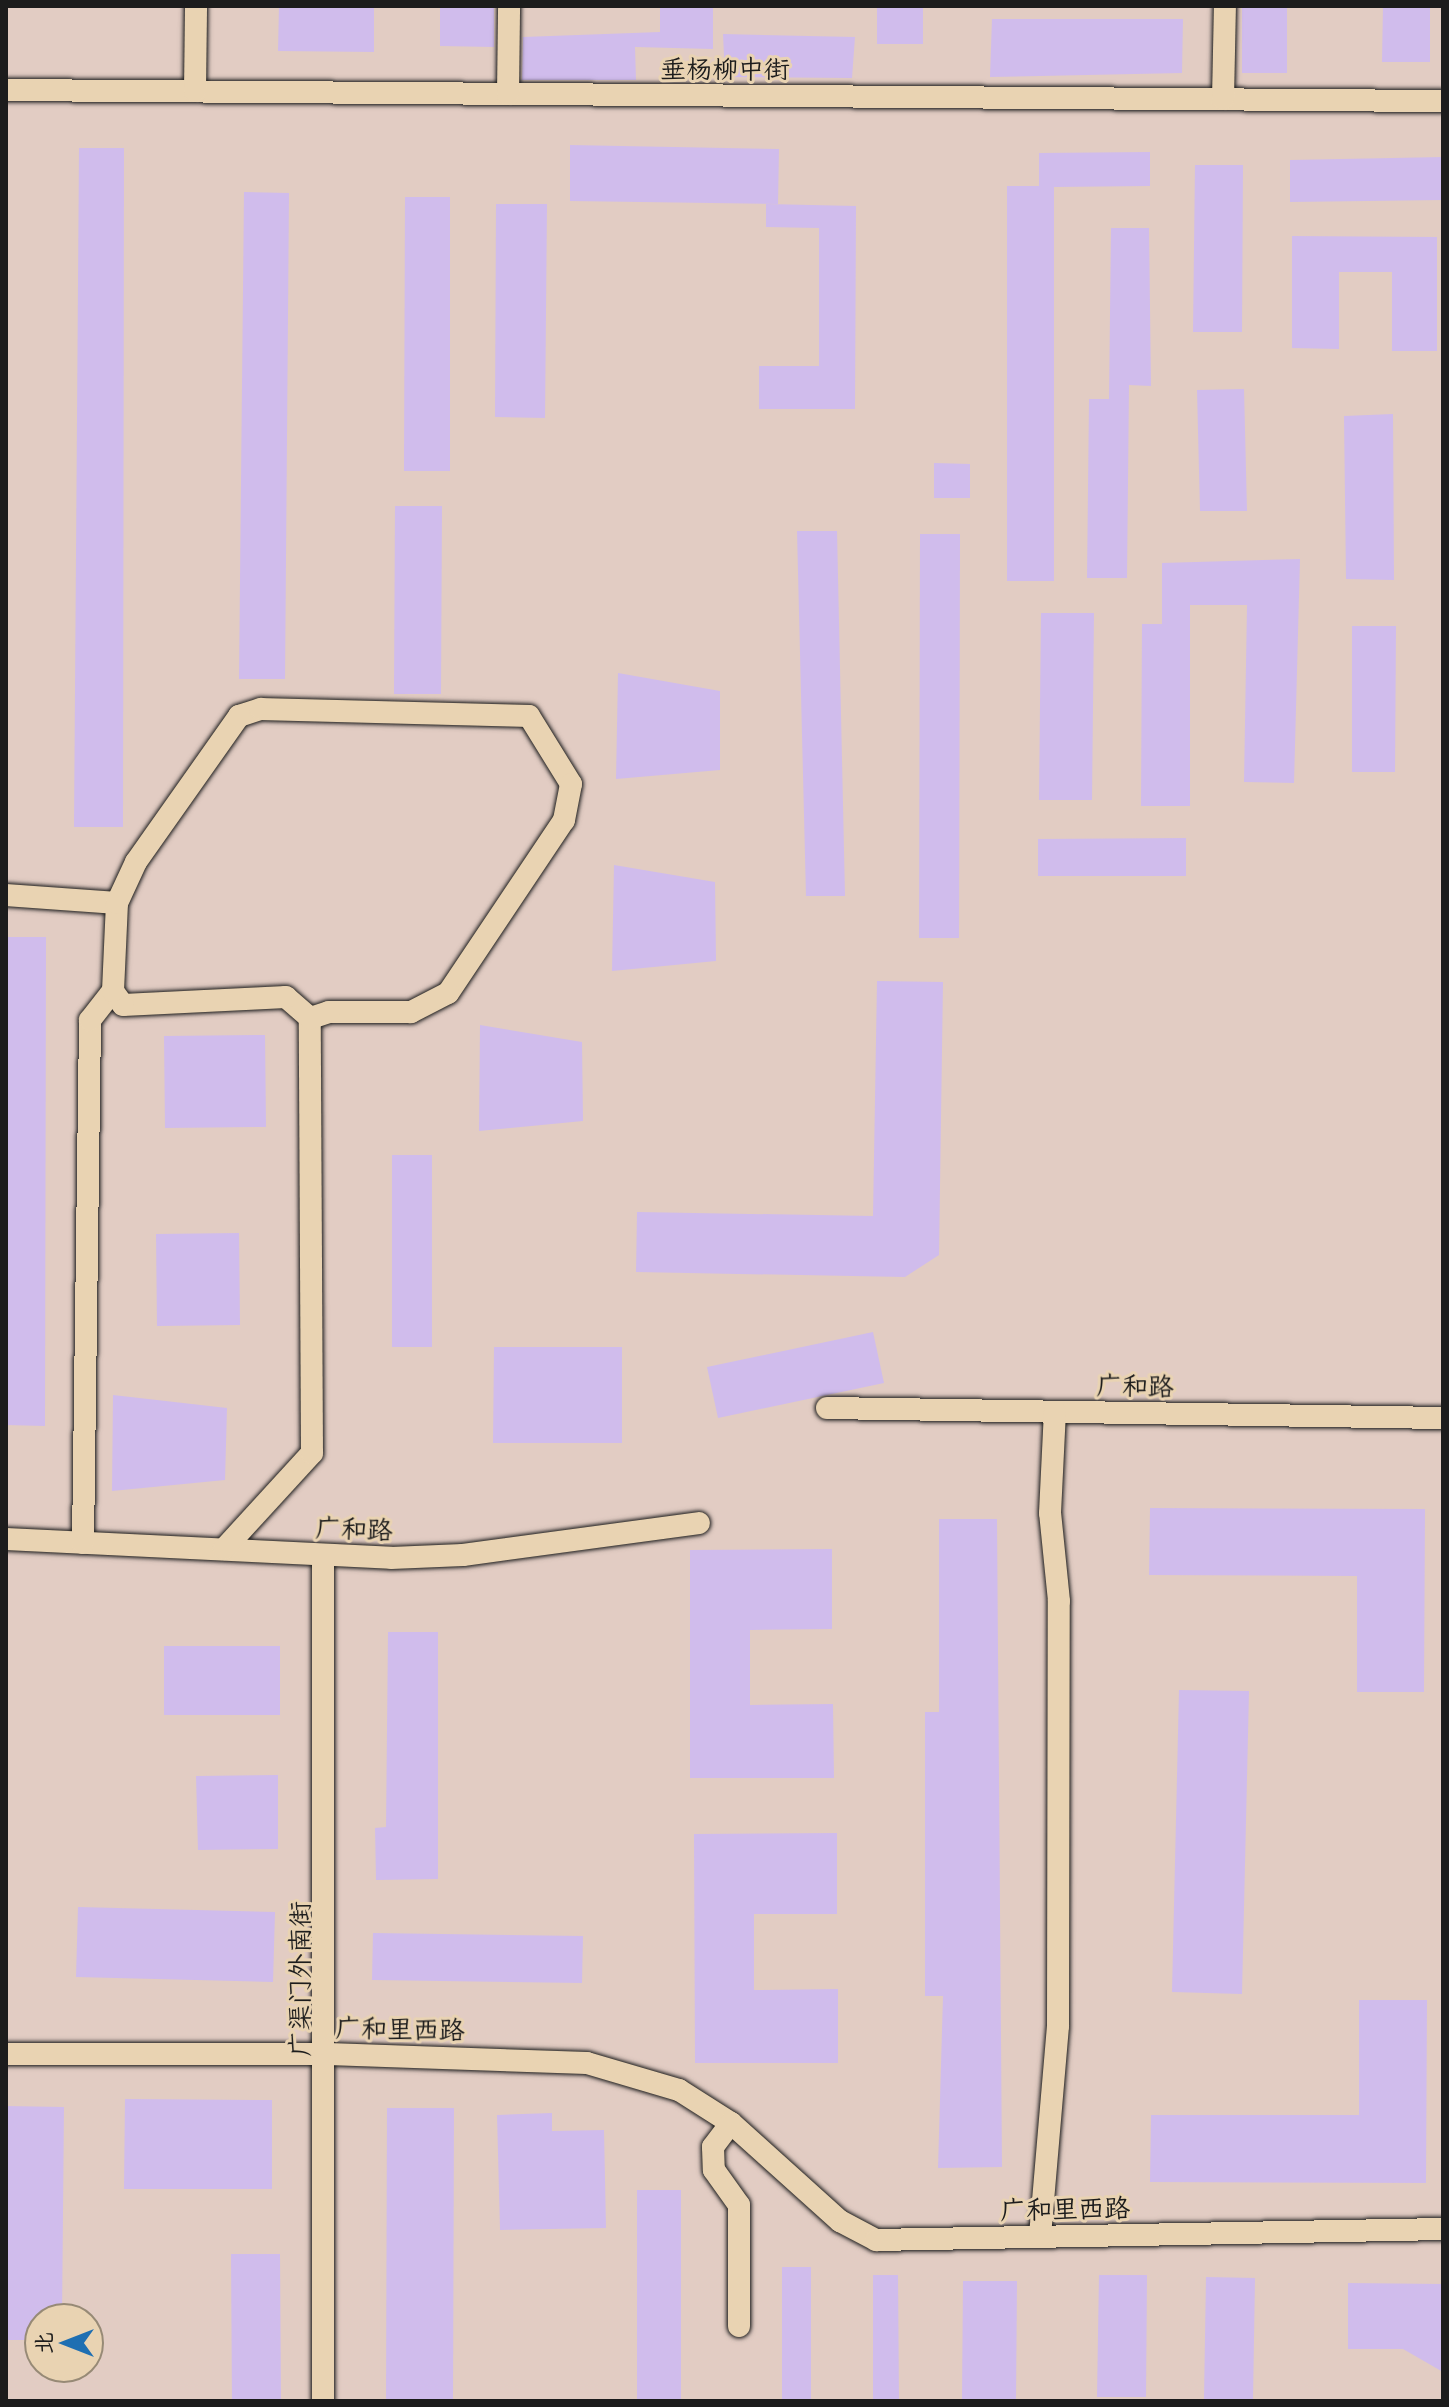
<!DOCTYPE html>
<meta charset="utf-8">
<style>
body{margin:0}
#map{position:relative;width:1449px;height:2407px;overflow:hidden;background:#e2ccc3;font-family:"Playpen Sans","LXGW WenKai TC",sans-serif}
div>[style]{position:absolute}
[style*='--x']{left:calc(var(--x)*1px);top:calc(var(--y)*1px);width:calc(var(--w)*1px);rotate:calc(var(--a)*1deg)}
.building>*{inset:0;background:#d0bcec}
.roads{filter:drop-shadow(0 0 2px #1c1c1c) drop-shadow(0 0 2px #1c1c1c)}
.street>*{height:22px;margin:-11px;padding:0 11px;transform-origin:11px;border-radius:11px;background:#e9d3b2}
span{translate:-50% -50%;white-space:nowrap;text-align:center;line-height:1.15;-webkit-text-stroke:6px #e9d3b2;paint-order:stroke}
.street-label{font-size:26px;color:#1c1c1c}
.frame{position:absolute;inset:0;border:8px solid #1c1c1c;pointer-events:none}
.north{position:absolute;left:24px;top:2303px;width:80px;height:80px;box-sizing:border-box;background:#e9d3b2;border:2px solid #978a76;border-radius:50%;rotate:270deg;font-size:22px;font-weight:700;line-height:32px;text-align:center;color:#1c1c1c}
.north::after{content:'';display:block;margin:auto;width:28px;height:36px;background:#1f6fb2;clip-path:polygon(50% 0,100% 100%,50% 72%,0 100%)}
</style>
<div id="map">
<div class="building">
<i style="clip-path:polygon(279px 6px,374px 6px,374px 52px,278px 51px)"></i>
<i style="clip-path:polygon(440px 6px,494px 6px,494px 47px,440px 46px)"></i>
<i style="clip-path:polygon(660px 6px,713px 6px,713px 49px,635px 47px,636px 80px,522px 80px,523px 37px,660px 32px)"></i>
<i style="clip-path:polygon(877px 6px,923px 6px,923px 44px,877px 44px)"></i>
<i style="clip-path:polygon(1242px 6px,1287px 6px,1287px 73px,1242px 73px)"></i>
<i style="clip-path:polygon(1383px 6px,1430px 6px,1430px 62px,1382px 62px)"></i>
<i style="clip-path:polygon(992px 19px,1183px 19px,1182px 73px,990px 77px)"></i>
<i style="clip-path:polygon(723px 34px,855px 37px,852px 78px,725px 77px)"></i>
<i style="clip-path:polygon(570px 145px,779px 149px,778px 204px,570px 201px)"></i>
<i style="clip-path:polygon(79px 148px,124px 148px,123px 827px,74px 827px)"></i>
<i style="clip-path:polygon(1150px 152px,1150px 186px,1054px 187px,1054px 581px,1007px 581px,1007px 186px,1039px 186px,1039px 153px)"></i>
<i style="clip-path:polygon(1443px 157px,1443px 200px,1290px 202px,1290px 160px)"></i>
<i style="clip-path:polygon(1195px 165px,1243px 165px,1242px 332px,1193px 332px)"></i>
<i style="clip-path:polygon(244px 192px,289px 193px,285px 679px,239px 679px)"></i>
<i style="clip-path:polygon(405px 197px,450px 197px,450px 471px,404px 471px)"></i>
<i style="clip-path:polygon(496px 204px,547px 204px,545px 418px,495px 417px)"></i>
<i style="clip-path:polygon(766px 204px,856px 206px,855px 409px,759px 409px,759px 366px,819px 366px,819px 228px,766px 227px)"></i>
<i style="clip-path:polygon(1111px 228px,1149px 228px,1151px 386px,1129px 385px,1127px 578px,1087px 578px,1089px 399px,1109px 399px)"></i>
<i style="clip-path:polygon(1292px 236px,1437px 237px,1437px 351px,1392px 351px,1392px 272px,1339px 272px,1339px 349px,1292px 348px)"></i>
<i style="clip-path:polygon(1244px 389px,1247px 511px,1200px 511px,1197px 390px)"></i>
<i style="clip-path:polygon(1393px 414px,1394px 580px,1346px 579px,1344px 416px)"></i>
<i style="clip-path:polygon(934px 463px,970px 464px,970px 498px,934px 498px)"></i>
<i style="clip-path:polygon(395px 506px,442px 506px,441px 694px,394px 694px)"></i>
<i style="clip-path:polygon(797px 531px,837px 531px,845px 896px,806px 896px)"></i>
<i style="clip-path:polygon(920px 534px,960px 534px,959px 938px,919px 938px)"></i>
<i style="clip-path:polygon(1300px 559px,1294px 783px,1244px 782px,1247px 605px,1190px 605px,1190px 806px,1141px 806px,1142px 624px,1162px 624px,1162px 563px)"></i>
<i style="clip-path:polygon(1041px 613px,1094px 613px,1092px 800px,1039px 800px)"></i>
<i style="clip-path:polygon(1352px 626px,1396px 626px,1395px 772px,1352px 772px)"></i>
<i style="clip-path:polygon(618px 673px,720px 691px,720px 770px,616px 779px)"></i>
<i style="clip-path:polygon(1186px 838px,1186px 876px,1038px 876px,1038px 839px)"></i>
<i style="clip-path:polygon(614px 865px,715px 882px,716px 961px,612px 971px)"></i>
<i style="clip-path:polygon(6px 937px,46px 937px,45px 1426px,6px 1425px)"></i>
<i style="clip-path:polygon(877px 981px,943px 982px,939px 1255px,905px 1277px,636px 1272px,637px 1212px,873px 1216px)"></i>
<i style="clip-path:polygon(480px 1025px,582px 1042px,583px 1121px,479px 1131px)"></i>
<i style="clip-path:polygon(265px 1035px,266px 1127px,165px 1128px,164px 1036px)"></i>
<i style="clip-path:polygon(392px 1155px,432px 1155px,432px 1347px,392px 1347px)"></i>
<i style="clip-path:polygon(239px 1233px,240px 1325px,157px 1326px,156px 1234px)"></i>
<i style="clip-path:polygon(873px 1332px,884px 1383px,718px 1418px,707px 1367px)"></i>
<i style="clip-path:polygon(494px 1347px,622px 1347px,622px 1443px,493px 1443px)"></i>
<i style="clip-path:polygon(113px 1395px,227px 1408px,225px 1480px,112px 1491px)"></i>
<i style="clip-path:polygon(1150px 1508px,1425px 1509px,1424px 1692px,1357px 1692px,1357px 1576px,1149px 1575px)"></i>
<i style="clip-path:polygon(939px 1519px,997px 1519px,1002px 2167px,938px 2168px,943px 1996px,925px 1996px,925px 1712px,939px 1712px)"></i>
<i style="clip-path:polygon(832px 1549px,832px 1629px,750px 1630px,750px 1705px,833px 1704px,834px 1778px,690px 1778px,690px 1550px)"></i>
<i style="clip-path:polygon(388px 1632px,438px 1632px,438px 1879px,376px 1880px,375px 1828px,386px 1827px)"></i>
<i style="clip-path:polygon(164px 1646px,280px 1646px,280px 1715px,164px 1715px)"></i>
<i style="clip-path:polygon(1179px 1690px,1249px 1691px,1242px 1994px,1172px 1992px)"></i>
<i style="clip-path:polygon(278px 1775px,278px 1849px,198px 1850px,196px 1776px)"></i>
<i style="clip-path:polygon(837px 1833px,837px 1914px,754px 1914px,754px 1990px,838px 1989px,838px 2063px,695px 2063px,694px 1834px)"></i>
<i style="clip-path:polygon(78px 1907px,275px 1912px,273px 1982px,76px 1977px)"></i>
<i style="clip-path:polygon(373px 1933px,583px 1936px,582px 1983px,372px 1980px)"></i>
<i style="clip-path:polygon(1359px 2000px,1427px 2000px,1426px 2183px,1150px 2182px,1151px 2115px,1359px 2115px)"></i>
<i style="clip-path:polygon(125px 2099px,272px 2100px,272px 2189px,124px 2189px)"></i>
<i style="clip-path:polygon(6px 2106px,64px 2107px,62px 2319px,40px 2319px,40px 2340px,6px 2340px)"></i>
<i style="clip-path:polygon(387px 2108px,454px 2108px,453px 2401px,386px 2401px)"></i>
<i style="clip-path:polygon(552px 2113px,552px 2131px,604px 2130px,606px 2228px,500px 2230px,497px 2115px)"></i>
<i style="clip-path:polygon(637px 2190px,681px 2190px,681px 2401px,637px 2401px)"></i>
<i style="clip-path:polygon(231px 2254px,280px 2254px,281px 2401px,232px 2401px)"></i>
<i style="clip-path:polygon(782px 2267px,811px 2267px,811px 2401px,782px 2401px)"></i>
<i style="clip-path:polygon(873px 2275px,898px 2275px,899px 2401px,873px 2401px)"></i>
<i style="clip-path:polygon(1099px 2275px,1147px 2275px,1146px 2397px,1097px 2397px)"></i>
<i style="clip-path:polygon(1206px 2277px,1255px 2278px,1253px 2400px,1204px 2399px)"></i>
<i style="clip-path:polygon(963px 2281px,1017px 2281px,1016px 2401px,962px 2401px)"></i>
<i style="clip-path:polygon(1348px 2283px,1443px 2284px,1443px 2372px,1403px 2349px,1348px 2349px)"></i>
</div>
<div class="roads">
<div class="street">
<i style="--x:6;--y:90;--w:1437;--a:0.44"></i>
<i style="--x:195;--y:91;--w:85;--a:-89.3"></i>
<i style="--x:508;--y:94;--w:88;--a:-89.3"></i>
<i style="--x:1223;--y:99;--w:93;--a:-88.8"></i>
<i style="--x:6;--y:895;--w:111;--a:4.1"></i>
<i style="--x:827;--y:1408;--w:616;--a:0.93"></i>
<i style="--x:6;--y:1539;--w:385;--a:2.8"></i>
<i style="--x:391;--y:1558;--w:72;--a:-2.4"></i>
<i style="--x:463;--y:1555;--w:238;--a:-7.7"></i>
<i style="--x:83;--y:1543;--w:523;--a:-89.23"></i>
<i style="--x:90;--y:1020;--w:37;--a:-52"></i>
<i style="--x:224;--y:1549;--w:130;--a:-47.5"></i>
<i style="--x:312;--y:1453;--w:435;--a:-90.3"></i>
<i style="--x:310;--y:1018;--w:32;--a:-139"></i>
<i style="--x:286;--y:997;--w:163;--a:177.2"></i>
<i style="--x:123;--y:1005;--w:17;--a:-126"></i>
<i style="--x:113;--y:991;--w:88;--a:-87.4"></i>
<i style="--x:117;--y:903;--w:45;--a:-65.1"></i>
<i style="--x:136;--y:862;--w:179;--a:-54.8"></i>
<i style="--x:239;--y:716;--w:23;--a:-18"></i>
<i style="--x:261;--y:709;--w:268;--a:1.5"></i>
<i style="--x:529;--y:716;--w:80;--a:58.3"></i>
<i style="--x:571;--y:784;--w:37;--a:101"></i>
<i style="--x:564;--y:820;--w:208;--a:123.8"></i>
<i style="--x:448;--y:993;--w:42;--a:152.8"></i>
<i style="--x:411;--y:1012;--w:82;--a:180"></i>
<i style="--x:329;--y:1012;--w:20;--a:162"></i>
<i style="--x:6;--y:2054;--w:322;--a:0"></i>
<i style="--x:328;--y:2054;--w:259;--a:2"></i>
<i style="--x:587;--y:2063;--w:96;--a:16.4"></i>
<i style="--x:679;--y:2090;--w:62;--a:32.4"></i>
<i style="--x:731;--y:2123;--w:147;--a:42"></i>
<i style="--x:840;--y:2221;--w:41;--a:27.8"></i>
<i style="--x:876;--y:2240;--w:567;--a:-1.11"></i>
<i style="--x:731;--y:2123;--w:30;--a:127"></i>
<i style="--x:713;--y:2147;--w:23;--a:88"></i>
<i style="--x:714;--y:2170;--w:43;--a:54.5"></i>
<i style="--x:739;--y:2205;--w:121;--a:90"></i>
<i style="--x:1040;--y:2236;--w:211;--a:-85.1"></i>
<i style="--x:1058;--y:2026;--w:425;--a:-89.9"></i>
<i style="--x:1059;--y:1601;--w:88;--a:-95.8"></i>
<i style="--x:1050;--y:1513;--w:101;--a:-87.2"></i>
<i style="--x:323;--y:2401;--w:845;--a:-90"></i>
</div>
</div>
<div class="street-label">
<span style="left:725px;top:68px">垂杨柳中街</span>
<span style="left:1135px;top:1385px;rotate:1deg">广和路</span>
<span style="left:354px;top:1528px;rotate:2deg">广和路</span>
<span style="left:299px;top:1979px;rotate:-90deg">广渠门外南街</span>
<span style="left:400px;top:2028px;rotate:1deg">广和里西路</span>
<span style="left:1065px;top:2208px;rotate:-1deg">广和里西路</span>
</div>
<div class="frame"></div>
<div class="north">北</div>
</div>
